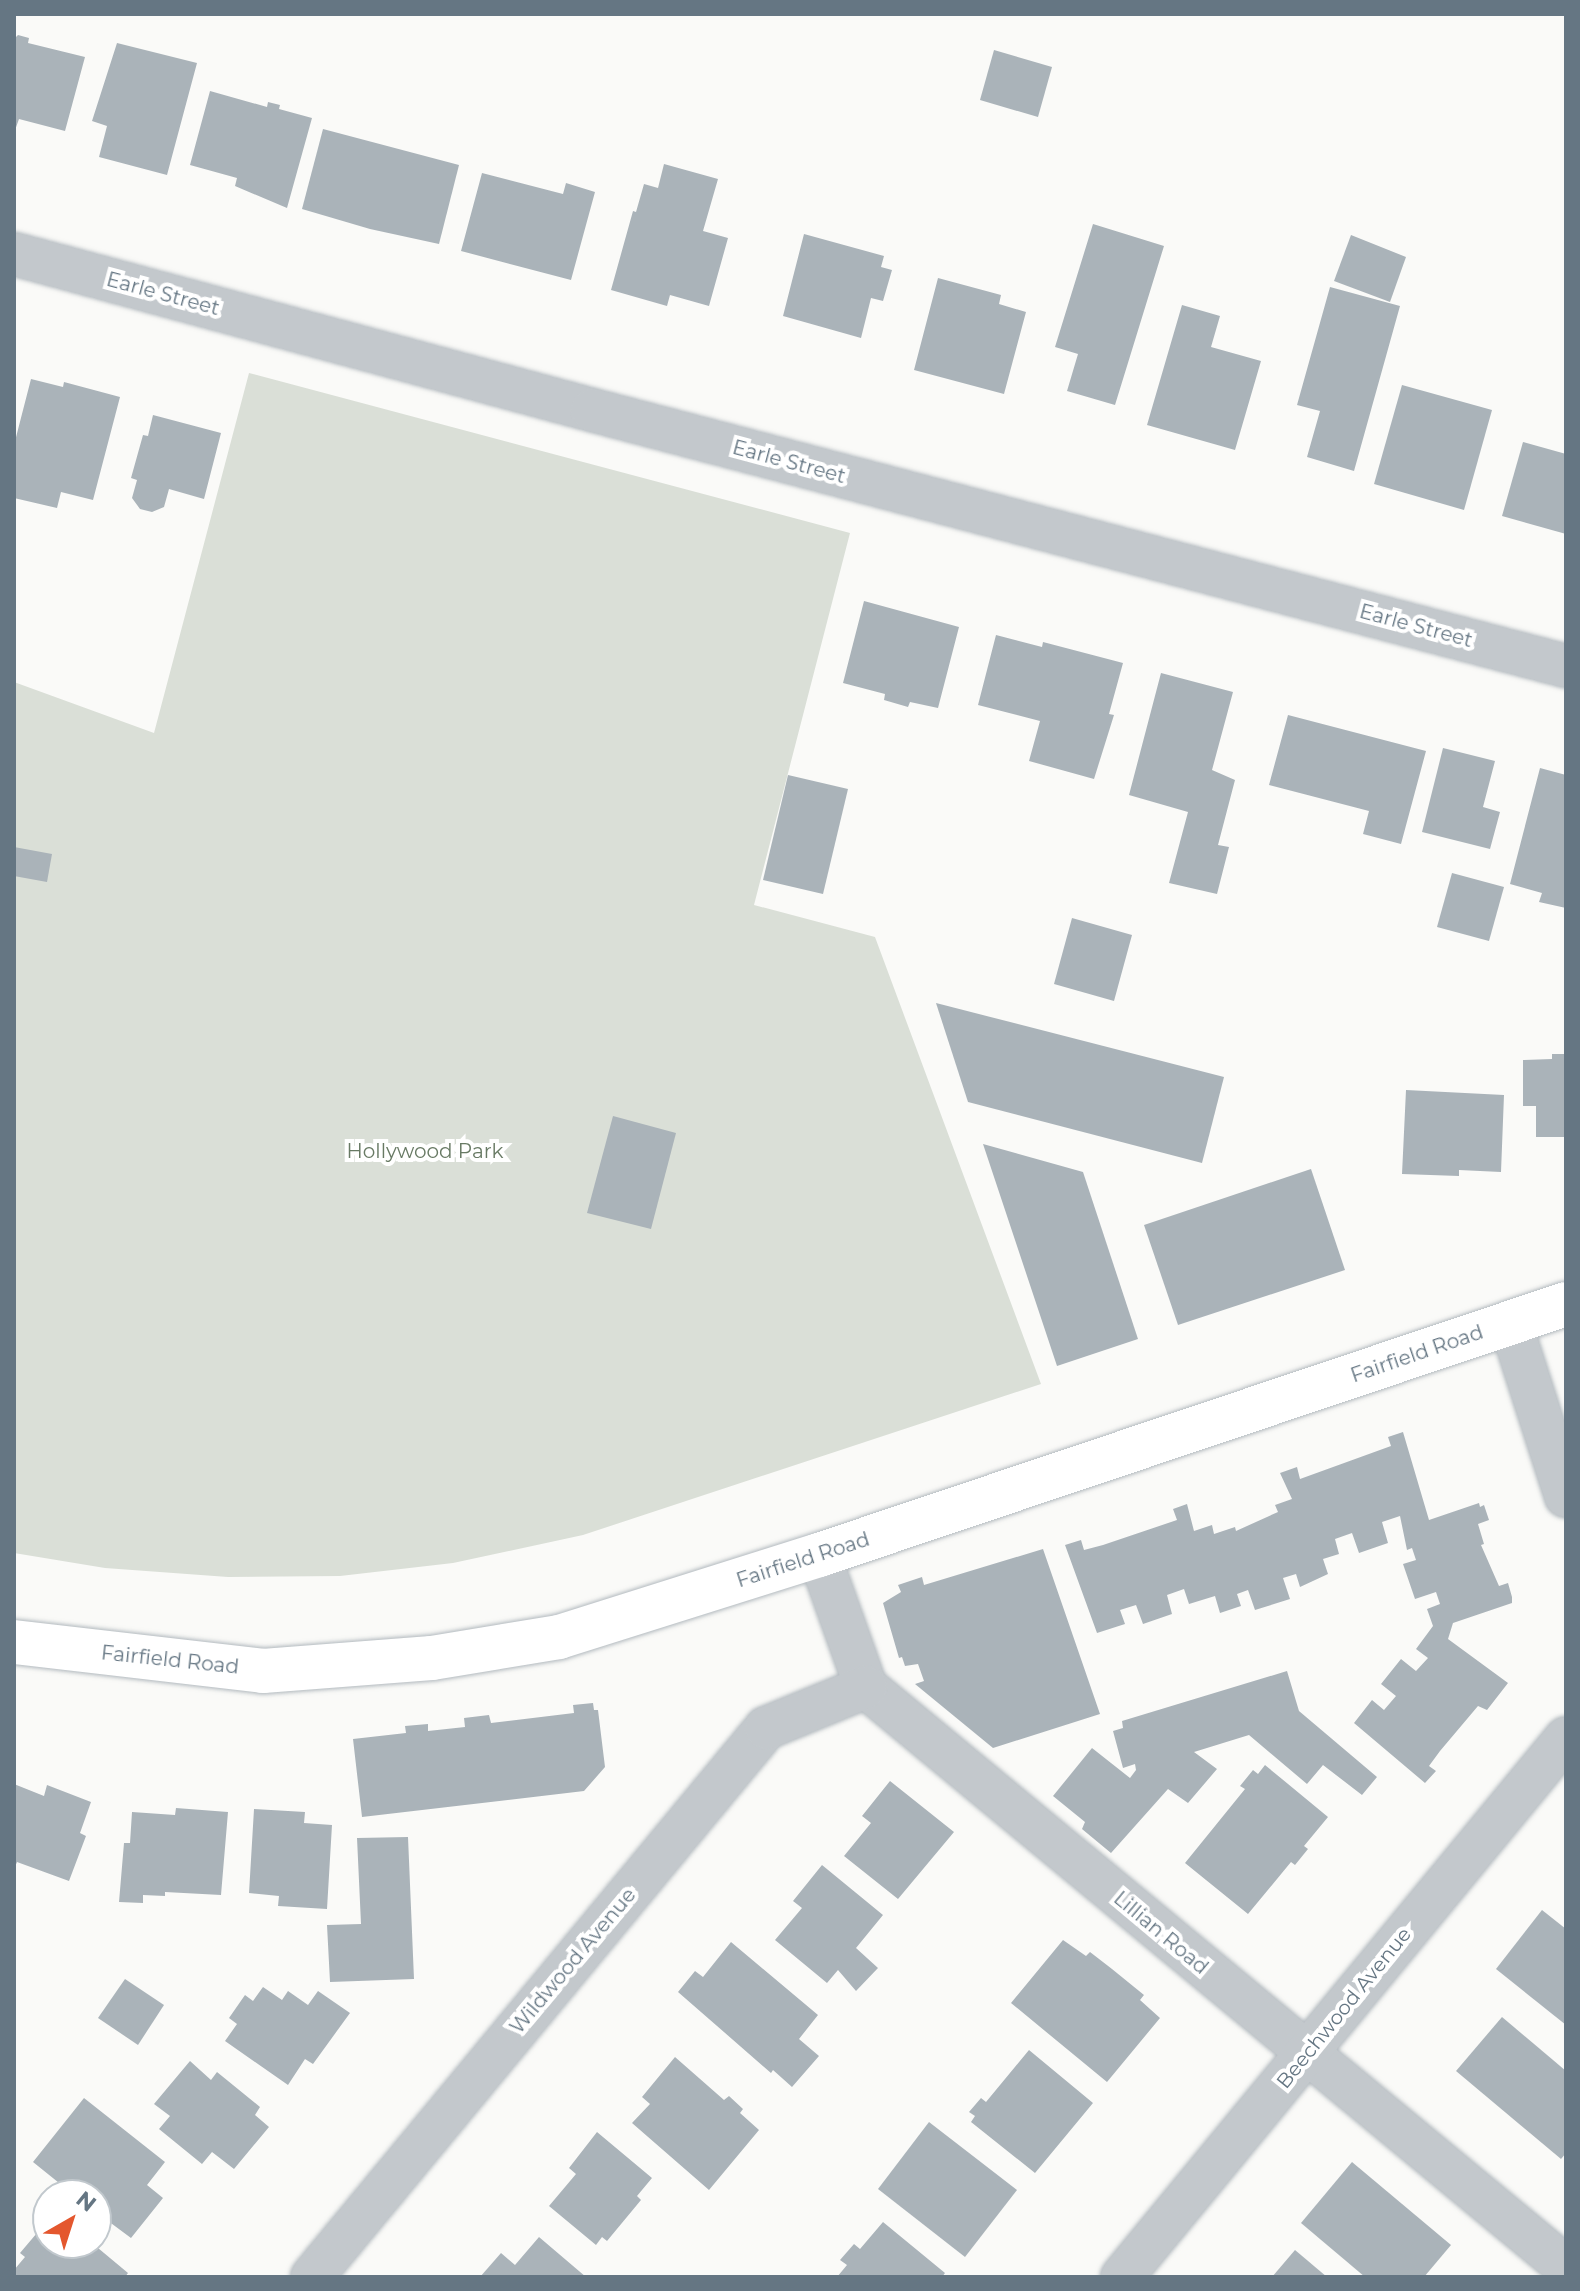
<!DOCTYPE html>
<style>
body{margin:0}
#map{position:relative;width:1580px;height:2291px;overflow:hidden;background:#fafaf8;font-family:Montserrat,sans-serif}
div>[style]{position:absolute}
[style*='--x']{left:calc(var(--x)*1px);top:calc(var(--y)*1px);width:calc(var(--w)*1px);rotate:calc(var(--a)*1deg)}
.green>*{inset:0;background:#dadfd7}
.building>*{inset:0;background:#aab3b9}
.roads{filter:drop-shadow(0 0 2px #b3babf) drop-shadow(0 0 2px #b3babf)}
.street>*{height:42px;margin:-21px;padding:0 21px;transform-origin:21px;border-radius:21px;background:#c3c8cc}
.secondary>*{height:44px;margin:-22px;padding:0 22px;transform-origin:22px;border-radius:22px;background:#fff}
span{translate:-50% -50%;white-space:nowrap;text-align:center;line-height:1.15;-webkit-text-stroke:8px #fff;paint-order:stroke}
.street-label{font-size:20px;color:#657683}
.park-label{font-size:20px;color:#687a64}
.frame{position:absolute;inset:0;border:16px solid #657683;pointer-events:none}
.north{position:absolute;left:32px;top:2179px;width:80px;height:80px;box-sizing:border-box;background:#fff;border:2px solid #c1c8cd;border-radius:50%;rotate:39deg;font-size:22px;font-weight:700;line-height:32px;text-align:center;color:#657683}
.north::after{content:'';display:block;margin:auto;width:28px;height:36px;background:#e4572e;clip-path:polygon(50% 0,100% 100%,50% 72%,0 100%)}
</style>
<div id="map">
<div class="green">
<i style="clip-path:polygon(249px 373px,850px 533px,754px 905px,875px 937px,1041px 1384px,583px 1535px,453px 1563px,340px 1576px,228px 1577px,105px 1568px,14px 1553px,14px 682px,154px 733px)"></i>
</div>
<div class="building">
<i style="clip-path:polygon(18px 35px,29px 38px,28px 43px,85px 57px,65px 131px,19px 119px,14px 133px,14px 39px)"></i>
<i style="clip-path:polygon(117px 43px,197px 63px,167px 175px,99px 157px,107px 126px,92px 121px)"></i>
<i style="clip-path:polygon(994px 50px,1052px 67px,1038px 117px,980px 100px)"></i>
<i style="clip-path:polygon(210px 91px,267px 107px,268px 102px,280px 105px,279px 109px,312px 118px,287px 208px,235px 186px,237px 178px,190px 165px)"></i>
<i style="clip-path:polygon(323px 129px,459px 165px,439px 244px,370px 229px,302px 209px)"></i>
<i style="clip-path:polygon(664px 164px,718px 179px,703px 231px,728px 238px,709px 306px,670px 295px,667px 306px,611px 290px,633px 211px,636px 212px,644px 184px,658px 188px)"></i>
<i style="clip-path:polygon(482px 173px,563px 194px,566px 183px,595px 192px,571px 280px,461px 251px)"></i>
<i style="clip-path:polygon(1093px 224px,1164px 246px,1115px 405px,1067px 391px,1078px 354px,1055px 347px)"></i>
<i style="clip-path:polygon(804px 234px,884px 256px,881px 267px,892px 270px,883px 301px,871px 298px,861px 338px,783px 316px)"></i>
<i style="clip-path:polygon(1351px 235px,1406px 257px,1390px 302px,1334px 281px)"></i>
<i style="clip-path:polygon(938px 278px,1001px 295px,999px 304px,1026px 312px,1004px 394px,914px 370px)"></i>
<i style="clip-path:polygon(1330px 287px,1400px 306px,1354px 471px,1307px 457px,1320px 411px,1297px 405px)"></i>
<i style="clip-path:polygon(1182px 305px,1220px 316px,1211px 347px,1261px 361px,1235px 450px,1147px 425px)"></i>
<i style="clip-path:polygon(31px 379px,63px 387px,64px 382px,120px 397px,93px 500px,61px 492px,57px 508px,14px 498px,14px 445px)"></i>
<i style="clip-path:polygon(1402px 385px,1492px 410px,1464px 510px,1374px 484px)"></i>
<i style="clip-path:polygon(153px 415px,221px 433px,204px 499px,169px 489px,164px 507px,152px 512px,140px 509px,132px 498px,137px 480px,131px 478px,143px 435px,148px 436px)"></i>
<i style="clip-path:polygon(1523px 442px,1566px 454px,1566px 534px,1502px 516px)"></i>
<i style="clip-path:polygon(864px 601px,959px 627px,938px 708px,910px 702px,908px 707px,884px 700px,885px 694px,843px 683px)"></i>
<i style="clip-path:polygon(996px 635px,1042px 647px,1043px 642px,1123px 663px,1109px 714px,1114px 715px,1094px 779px,1029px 761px,1040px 721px,978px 705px)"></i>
<i style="clip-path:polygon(1161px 673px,1233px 692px,1212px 770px,1235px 780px,1218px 845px,1229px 847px,1217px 894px,1169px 883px,1188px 812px,1129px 795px)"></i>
<i style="clip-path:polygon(1288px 715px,1426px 751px,1401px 844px,1363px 834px,1369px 811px,1269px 785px)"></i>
<i style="clip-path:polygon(1443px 748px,1495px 761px,1483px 807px,1500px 812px,1490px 849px,1422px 832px)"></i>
<i style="clip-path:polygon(1540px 768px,1566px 775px,1566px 908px,1539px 902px,1542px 893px,1510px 884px)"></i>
<i style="clip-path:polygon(788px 775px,848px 789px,823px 894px,763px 880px)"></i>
<i style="clip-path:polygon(14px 847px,52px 854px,47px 882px,14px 876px)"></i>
<i style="clip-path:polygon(1452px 873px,1504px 887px,1489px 941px,1437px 927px)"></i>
<i style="clip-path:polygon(1072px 918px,1132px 935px,1114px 1001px,1054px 984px)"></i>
<i style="clip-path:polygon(936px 1003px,1224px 1077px,1202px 1163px,968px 1102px)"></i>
<i style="clip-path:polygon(1552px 1054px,1566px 1054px,1566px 1137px,1536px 1137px,1536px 1106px,1523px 1106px,1523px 1060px,1552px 1059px)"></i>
<i style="clip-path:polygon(1406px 1090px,1504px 1095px,1501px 1172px,1459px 1170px,1459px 1176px,1402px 1174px)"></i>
<i style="clip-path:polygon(613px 1116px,676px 1133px,651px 1229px,587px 1213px)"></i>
<i style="clip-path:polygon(983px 1144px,1083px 1172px,1138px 1339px,1057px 1366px)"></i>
<i style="clip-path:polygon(1311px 1169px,1345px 1270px,1178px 1325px,1144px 1225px)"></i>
<i style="clip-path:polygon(1403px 1432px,1429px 1520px,1479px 1503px,1480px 1507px,1484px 1505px,1489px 1520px,1478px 1524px,1484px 1544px,1481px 1545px,1499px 1586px,1508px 1583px,1512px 1597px,1512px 1603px,1453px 1623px,1448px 1639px,1508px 1683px,1487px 1710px,1478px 1706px,1440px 1751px,1429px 1766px,1436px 1771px,1425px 1783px,1354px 1723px,1372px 1700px,1384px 1710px,1396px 1696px,1381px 1684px,1401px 1659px,1416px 1671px,1428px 1658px,1416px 1649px,1433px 1626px,1427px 1609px,1440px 1604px,1436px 1592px,1415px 1599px,1403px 1564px,1416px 1560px,1412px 1548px,1407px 1550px,1400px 1516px,1382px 1522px,1388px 1543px,1359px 1553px,1352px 1533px,1335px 1539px,1339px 1554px,1323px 1559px,1328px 1574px,1300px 1587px,1296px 1574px,1283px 1578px,1290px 1599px,1255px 1610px,1248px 1590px,1237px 1594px,1241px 1606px,1220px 1613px,1215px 1596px,1189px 1604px,1184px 1589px,1167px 1595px,1172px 1614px,1143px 1624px,1136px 1605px,1120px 1610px,1125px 1624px,1097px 1633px,1065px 1545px,1081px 1540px,1084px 1550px,1103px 1545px,1177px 1520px,1173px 1509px,1187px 1504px,1194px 1531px,1212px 1525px,1214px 1534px,1235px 1527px,1236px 1531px,1278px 1512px,1275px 1505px,1292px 1499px,1280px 1473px,1297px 1467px,1300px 1479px,1391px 1446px,1388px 1437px)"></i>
<i style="clip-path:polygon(1043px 1549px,1100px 1714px,993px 1748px,915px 1684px,924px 1681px,918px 1664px,905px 1666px,902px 1657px,899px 1658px,883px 1603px,901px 1592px,898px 1585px,922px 1577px,924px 1585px)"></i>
<i style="clip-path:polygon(1287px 1671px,1299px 1711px,1377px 1777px,1362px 1795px,1323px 1765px,1307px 1784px,1249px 1735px,1194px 1752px,1217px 1769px,1188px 1803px,1168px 1789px,1111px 1853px,1082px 1829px,1085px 1822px,1053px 1796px,1092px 1748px,1130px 1778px,1136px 1770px,1135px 1764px,1123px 1768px,1113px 1731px,1123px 1728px,1122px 1721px)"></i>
<i style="clip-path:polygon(593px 1703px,594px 1710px,598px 1710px,605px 1767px,584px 1791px,362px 1817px,353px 1739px,406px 1733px,405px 1726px,428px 1724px,428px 1731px,465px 1727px,464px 1718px,489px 1715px,491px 1723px,574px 1713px,573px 1705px)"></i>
<i style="clip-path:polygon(1265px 1765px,1328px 1817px,1304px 1846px,1308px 1849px,1295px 1865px,1291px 1862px,1248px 1914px,1185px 1863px,1245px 1789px,1240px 1786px,1253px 1770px,1258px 1774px)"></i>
<i style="clip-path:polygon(890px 1781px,954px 1832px,898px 1899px,844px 1856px,871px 1823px,862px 1816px)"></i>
<i style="clip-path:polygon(14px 1784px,44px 1796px,47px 1785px,91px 1802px,80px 1833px,86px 1836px,69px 1881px,17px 1862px,14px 1869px)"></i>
<i style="clip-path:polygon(176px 1808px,228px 1812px,221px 1895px,165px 1892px,165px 1896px,143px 1895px,143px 1903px,119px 1902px,124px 1843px,130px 1843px,132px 1812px,175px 1815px)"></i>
<i style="clip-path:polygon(254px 1809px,305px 1812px,304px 1823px,332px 1825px,327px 1909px,278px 1906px,279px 1896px,249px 1893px)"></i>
<i style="clip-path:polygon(408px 1837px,414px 1979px,330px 1982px,327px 1925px,361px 1924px,357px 1838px)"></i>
<i style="clip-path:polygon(822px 1865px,883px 1915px,856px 1948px,878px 1968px,856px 1991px,838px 1970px,827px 1983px,775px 1940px,802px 1908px,793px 1901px)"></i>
<i style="clip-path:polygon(1542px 1910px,1566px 1929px,1566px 2025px,1496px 1969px)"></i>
<i style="clip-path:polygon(1063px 1940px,1086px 1956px,1090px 1952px,1112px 1969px,1144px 1995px,1140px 2000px,1160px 2018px,1107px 2082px,1011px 2003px)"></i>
<i style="clip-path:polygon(731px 1942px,818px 2015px,799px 2039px,819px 2056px,792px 2087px,773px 2070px,771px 2073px,678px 1992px,695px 1971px,703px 1977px)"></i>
<i style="clip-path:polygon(125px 1979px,164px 2005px,138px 2045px,98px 2018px)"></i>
<i style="clip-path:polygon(263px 1987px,282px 2000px,288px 1991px,308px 2005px,318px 1991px,350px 2013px,313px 2064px,305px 2059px,288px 2085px,225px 2041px,237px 2024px,229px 2018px,245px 1995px,253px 2001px)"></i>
<i style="clip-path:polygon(1502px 2017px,1566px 2071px,1566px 2153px,1561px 2159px,1456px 2071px)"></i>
<i style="clip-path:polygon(1029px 2050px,1093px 2103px,1035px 2173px,971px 2122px,975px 2116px,969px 2112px,981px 2098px,986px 2102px)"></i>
<i style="clip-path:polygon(675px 2057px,724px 2100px,729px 2096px,743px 2109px,740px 2113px,759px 2130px,709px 2190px,632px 2123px,650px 2104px,642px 2097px)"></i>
<i style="clip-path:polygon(190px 2061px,211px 2080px,217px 2072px,260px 2107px,255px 2115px,269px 2127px,234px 2169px,212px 2152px,202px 2164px,159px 2129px,170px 2116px,154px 2104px)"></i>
<i style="clip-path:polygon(84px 2098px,165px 2162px,147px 2185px,163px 2198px,131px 2238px,96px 2212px,96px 2195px,74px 2195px,33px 2162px)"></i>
<i style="clip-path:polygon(929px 2122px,1017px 2190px,965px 2257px,878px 2189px)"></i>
<i style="clip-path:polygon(597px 2132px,652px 2178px,637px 2196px,641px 2200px,607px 2241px,602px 2237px,596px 2245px,549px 2206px,576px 2174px,569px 2168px)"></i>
<i style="clip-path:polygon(1352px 2162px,1451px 2245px,1424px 2277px,1365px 2277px,1301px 2223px)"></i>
<i style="clip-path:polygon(48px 2220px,48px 2243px,92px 2243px,128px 2273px,125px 2277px,14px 2277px,14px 2270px,25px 2257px,20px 2253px)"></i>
<i style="clip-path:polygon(883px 2222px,945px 2273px,942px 2277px,837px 2277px,847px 2265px,840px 2260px,854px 2244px,860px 2249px)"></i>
<i style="clip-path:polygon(539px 2237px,586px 2277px,480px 2277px,501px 2253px,515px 2265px)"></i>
<i style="clip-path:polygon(1295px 2250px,1327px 2277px,1272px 2277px)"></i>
</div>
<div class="roads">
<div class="street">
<i style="--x:14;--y:254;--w:599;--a:15.1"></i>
<i style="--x:592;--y:410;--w:1007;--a:14.73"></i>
<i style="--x:1510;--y:1322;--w:183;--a:72.2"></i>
<i style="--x:819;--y:1555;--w:140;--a:70.4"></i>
<i style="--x:866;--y:1687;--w:909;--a:39.64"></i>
<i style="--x:312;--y:2277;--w:712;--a:-50.41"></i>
<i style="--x:766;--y:1728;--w:108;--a:-22.3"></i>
<i style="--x:1122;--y:2277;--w:698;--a:-50.52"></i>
</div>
<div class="secondary">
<i style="--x:14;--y:1642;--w:251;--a:6.6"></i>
<i style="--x:263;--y:1671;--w:169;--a:-4.4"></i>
<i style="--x:432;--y:1658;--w:129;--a:-9.4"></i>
<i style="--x:559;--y:1637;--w:273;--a:-17.5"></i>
<i style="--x:819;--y:1555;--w:788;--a:-18.57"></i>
</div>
</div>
<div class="street-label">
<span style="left:163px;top:294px;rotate:15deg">Earle Street</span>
<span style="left:789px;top:462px;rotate:15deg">Earle Street</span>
<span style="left:1416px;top:626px;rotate:15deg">Earle Street</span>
<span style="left:1417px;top:1354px;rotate:-19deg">Fairfield Road</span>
<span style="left:803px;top:1560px;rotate:-18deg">Fairfield Road</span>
<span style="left:170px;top:1660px;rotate:6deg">Fairfield Road</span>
<span style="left:1161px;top:1933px;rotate:40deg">Lillian Road</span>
<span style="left:573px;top:1961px;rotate:-50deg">Wildwood Avenue</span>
<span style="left:1344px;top:2008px;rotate:-51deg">Beechwood Avenue</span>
</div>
<div class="park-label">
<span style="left:425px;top:1151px">Hollywood Park</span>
</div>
<div class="frame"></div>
<div class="north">N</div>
</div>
